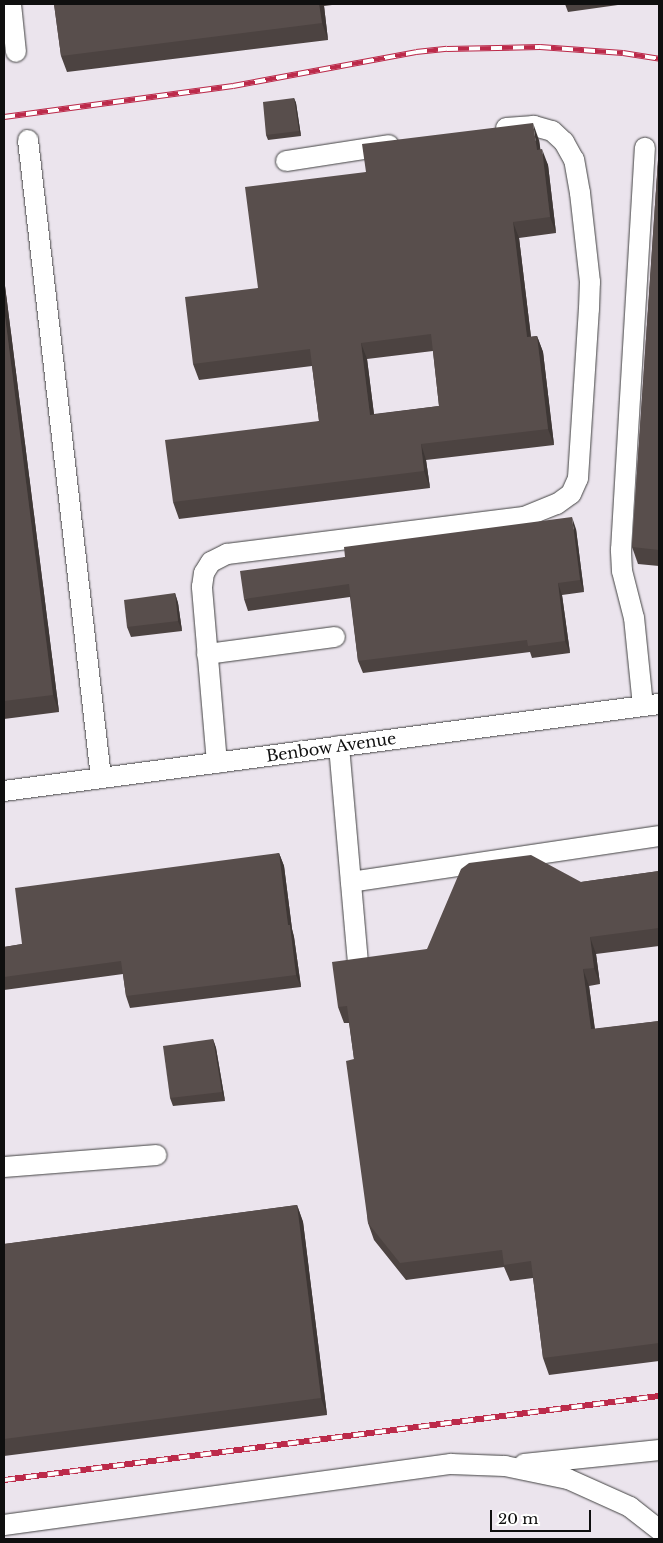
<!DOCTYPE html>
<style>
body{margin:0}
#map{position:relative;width:663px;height:1543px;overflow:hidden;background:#fffaf2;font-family:"Libre Baskerville",serif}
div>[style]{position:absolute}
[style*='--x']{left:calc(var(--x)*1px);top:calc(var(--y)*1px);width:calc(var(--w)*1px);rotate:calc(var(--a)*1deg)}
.industrial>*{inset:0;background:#ebe4ed}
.roads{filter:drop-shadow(0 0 1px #424242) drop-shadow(0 0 1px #424242)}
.service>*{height:20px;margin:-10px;padding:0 10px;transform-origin:10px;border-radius:10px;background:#fff}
.rail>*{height:5.5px;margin-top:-2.75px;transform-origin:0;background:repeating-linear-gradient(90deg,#fff 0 11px,#bc2a4a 0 22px);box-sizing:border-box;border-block:1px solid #bc2a4a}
.wall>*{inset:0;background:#4c4341}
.shaded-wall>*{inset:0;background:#3e3735}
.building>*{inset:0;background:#584e4c}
span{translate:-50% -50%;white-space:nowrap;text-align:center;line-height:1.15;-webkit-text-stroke:5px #fff;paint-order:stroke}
.street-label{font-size:16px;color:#0f0f0f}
.frame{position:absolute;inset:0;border:5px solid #0f0f0f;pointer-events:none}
.scale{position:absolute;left:490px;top:1510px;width:101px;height:22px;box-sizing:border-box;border:2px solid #0f0f0f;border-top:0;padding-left:6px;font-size:15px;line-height:18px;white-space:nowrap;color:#0f0f0f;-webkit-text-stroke:4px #fff;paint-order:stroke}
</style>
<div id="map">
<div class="industrial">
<i style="clip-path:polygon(4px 4px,659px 4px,659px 1539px,4px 1539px)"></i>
</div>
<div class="roads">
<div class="service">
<i style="--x:11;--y:4;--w:48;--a:84.1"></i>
<i style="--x:28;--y:140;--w:642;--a:83.47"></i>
<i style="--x:286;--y:161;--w:104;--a:-8.8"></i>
<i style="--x:207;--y:654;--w:129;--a:-7.6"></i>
<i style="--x:643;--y:706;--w:88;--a:-95.8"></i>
<i style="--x:634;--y:618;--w:49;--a:-104.3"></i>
<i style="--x:622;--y:571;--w:21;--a:-93"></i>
<i style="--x:621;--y:550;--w:403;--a:-86.6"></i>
<i style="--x:339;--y:746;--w:219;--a:85"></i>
<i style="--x:217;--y:763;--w:177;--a:-94.9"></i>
<i style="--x:202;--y:587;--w:14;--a:-82"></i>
<i style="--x:204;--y:573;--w:13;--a:-58"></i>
<i style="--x:211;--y:562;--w:18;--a:-27"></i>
<i style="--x:227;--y:554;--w:299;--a:-7.1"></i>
<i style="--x:524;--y:517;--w:35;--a:-22"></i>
<i style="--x:557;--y:504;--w:17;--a:-36"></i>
<i style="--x:571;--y:494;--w:17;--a:-66"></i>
<i style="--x:578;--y:478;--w:169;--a:-86.3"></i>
<i style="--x:589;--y:309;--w:27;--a:-88"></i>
<i style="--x:590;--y:282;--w:90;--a:-96.4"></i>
<i style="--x:580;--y:193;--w:34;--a:-100"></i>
<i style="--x:574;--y:160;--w:21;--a:-119"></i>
<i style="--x:564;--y:142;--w:16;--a:-137"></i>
<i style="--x:552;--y:131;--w:19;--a:-164"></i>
<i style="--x:534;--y:126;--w:28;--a:176"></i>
<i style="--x:4;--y:791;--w:661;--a:-7.57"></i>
<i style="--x:351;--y:882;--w:311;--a:-8.5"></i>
<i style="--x:4;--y:1167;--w:153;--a:-4.5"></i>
<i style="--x:524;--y:1464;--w:136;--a:-5.9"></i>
<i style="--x:4;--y:1525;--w:451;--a:-7.8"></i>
<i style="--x:451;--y:1464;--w:54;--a:2.1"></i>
<i style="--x:505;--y:1466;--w:64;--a:11.7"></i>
<i style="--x:568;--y:1479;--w:68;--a:24.3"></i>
<i style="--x:630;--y:1507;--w:37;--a:38"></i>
</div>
</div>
<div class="rail">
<i style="--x:4;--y:117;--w:231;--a:-7.7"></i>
<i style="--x:233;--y:86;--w:186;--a:-10.5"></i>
<i style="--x:416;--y:52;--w:31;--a:-6"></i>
<i style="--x:447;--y:49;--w:93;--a:-1.2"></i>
<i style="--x:540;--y:47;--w:83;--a:4.1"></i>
<i style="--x:623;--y:53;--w:36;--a:9"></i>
<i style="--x:4;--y:1480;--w:660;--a:-7.31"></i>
</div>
<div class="wall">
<i style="clip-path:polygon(54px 4px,340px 4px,324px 6px,328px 40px,67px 72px,61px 56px)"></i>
<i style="clip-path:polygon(565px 4px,625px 4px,568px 12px)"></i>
<i style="clip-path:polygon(294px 98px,296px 103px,301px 136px,268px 140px,266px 135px)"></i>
<i style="clip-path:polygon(evenodd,539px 140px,540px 149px,548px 165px,556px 233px,519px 238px,531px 337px,537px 336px,543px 352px,554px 445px,426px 460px,430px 488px,179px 519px,173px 502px,319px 421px,312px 366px,199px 380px,193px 364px,258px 288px,366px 172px,539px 140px,433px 351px,439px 406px,374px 414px,367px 359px,433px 351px)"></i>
<i style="clip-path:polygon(659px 145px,659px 566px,638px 564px,632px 547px)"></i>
<i style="clip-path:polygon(4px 278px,59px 712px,4px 719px)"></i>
<i style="clip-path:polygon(576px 529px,584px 592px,562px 595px,570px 653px,532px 658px,530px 652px,363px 673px,358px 661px,350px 597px,248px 611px,244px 599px,345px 557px)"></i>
<i style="clip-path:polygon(175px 593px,178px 603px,182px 631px,131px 637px,127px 627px)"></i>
<i style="clip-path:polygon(279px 853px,284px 866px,292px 929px,294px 937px,301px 987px,130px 1008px,126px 996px,123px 974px,4px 990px,4px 947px,22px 944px)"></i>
<i style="clip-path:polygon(659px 871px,659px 946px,596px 954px,600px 984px,589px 986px,595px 1029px,659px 1021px,659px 1361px,549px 1375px,543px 1358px,533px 1278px,510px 1281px,504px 1267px,406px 1280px,374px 1240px,368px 1223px,354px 1059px,349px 1023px,344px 1023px,338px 1007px,427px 949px,581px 882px)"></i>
<i style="clip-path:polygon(213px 1039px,216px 1048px,225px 1101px,173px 1106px,170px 1098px)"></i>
<i style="clip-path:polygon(297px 1205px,303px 1222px,327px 1415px,4px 1456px,4px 1244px)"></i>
</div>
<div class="shaded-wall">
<i style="clip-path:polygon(319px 4px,323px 4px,324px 6px,328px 40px,322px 23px)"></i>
<i style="clip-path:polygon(294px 98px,296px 103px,301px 136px,299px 131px)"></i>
<i style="clip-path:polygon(533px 123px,539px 140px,543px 166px,537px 150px)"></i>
<i style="clip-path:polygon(542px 149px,548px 165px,556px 233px,550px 217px)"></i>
<i style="clip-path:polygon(513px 222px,519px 238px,533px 354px,527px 337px)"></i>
<i style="clip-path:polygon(4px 278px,59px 712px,53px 695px,4px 308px)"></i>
<i style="clip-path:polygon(537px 336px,543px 352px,554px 445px,548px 429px)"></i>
<i style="clip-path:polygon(361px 343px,367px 359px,376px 431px,370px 415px)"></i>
<i style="clip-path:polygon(421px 444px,426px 460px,430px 488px,424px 471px)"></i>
<i style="clip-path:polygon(572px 517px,576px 529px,584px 592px,580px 580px)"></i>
<i style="clip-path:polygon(558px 583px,562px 595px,570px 653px,565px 641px)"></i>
<i style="clip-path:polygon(175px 593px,178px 603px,182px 631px,178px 621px)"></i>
<i style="clip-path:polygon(279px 853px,284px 866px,292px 929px,294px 937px,301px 987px,296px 975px,288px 925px)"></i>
<i style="clip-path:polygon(590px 937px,596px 954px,600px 984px,594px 968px)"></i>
<i style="clip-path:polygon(583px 969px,589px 986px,597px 1046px,591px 1029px)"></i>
<i style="clip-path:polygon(213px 1039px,216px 1048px,225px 1101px,222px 1092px)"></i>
<i style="clip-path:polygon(297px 1205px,303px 1222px,327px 1415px,321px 1398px)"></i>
</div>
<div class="building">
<i style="clip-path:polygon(54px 4px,319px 4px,322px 23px,61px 56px)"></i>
<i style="clip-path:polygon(294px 98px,299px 131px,266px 135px,263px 102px)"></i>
<i style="clip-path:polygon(evenodd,533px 123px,537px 150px,542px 149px,550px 217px,513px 222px,527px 337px,537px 336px,548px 429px,421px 444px,424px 471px,173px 502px,165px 440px,319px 421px,310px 349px,193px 364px,185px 297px,258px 288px,245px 187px,366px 172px,362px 144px,533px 123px,431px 334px,439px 406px,370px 415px,361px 343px,431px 334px)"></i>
<i style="clip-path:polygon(659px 145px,659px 550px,632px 547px)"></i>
<i style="clip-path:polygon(4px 308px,53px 695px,4px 701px)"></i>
<i style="clip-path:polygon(572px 517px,580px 580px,558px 583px,565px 641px,528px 646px,527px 640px,358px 661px,349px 584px,244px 599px,240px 571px,345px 557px,344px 547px)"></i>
<i style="clip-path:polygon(175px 593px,178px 621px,127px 627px,124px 600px)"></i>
<i style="clip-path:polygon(279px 853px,288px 925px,290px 925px,296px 975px,126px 996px,121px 961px,4px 977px,4px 947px,22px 944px,15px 888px)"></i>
<i style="clip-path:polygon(531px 855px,581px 882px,659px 871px,659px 928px,590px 937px,594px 968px,583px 969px,591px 1029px,659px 1021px,659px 1343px,543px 1358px,531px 1261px,504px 1265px,502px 1250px,400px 1263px,368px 1223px,346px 1061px,354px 1059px,347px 1006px,338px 1007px,332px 962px,427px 949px,461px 869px,469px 863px)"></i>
<i style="clip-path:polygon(213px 1039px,222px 1092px,170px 1098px,163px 1046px)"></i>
<i style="clip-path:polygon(297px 1205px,321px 1398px,4px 1439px,4px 1244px)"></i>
</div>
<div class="street-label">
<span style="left:331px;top:747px;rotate:-8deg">Benbow Avenue</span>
</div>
<div class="frame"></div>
<div class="scale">20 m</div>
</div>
